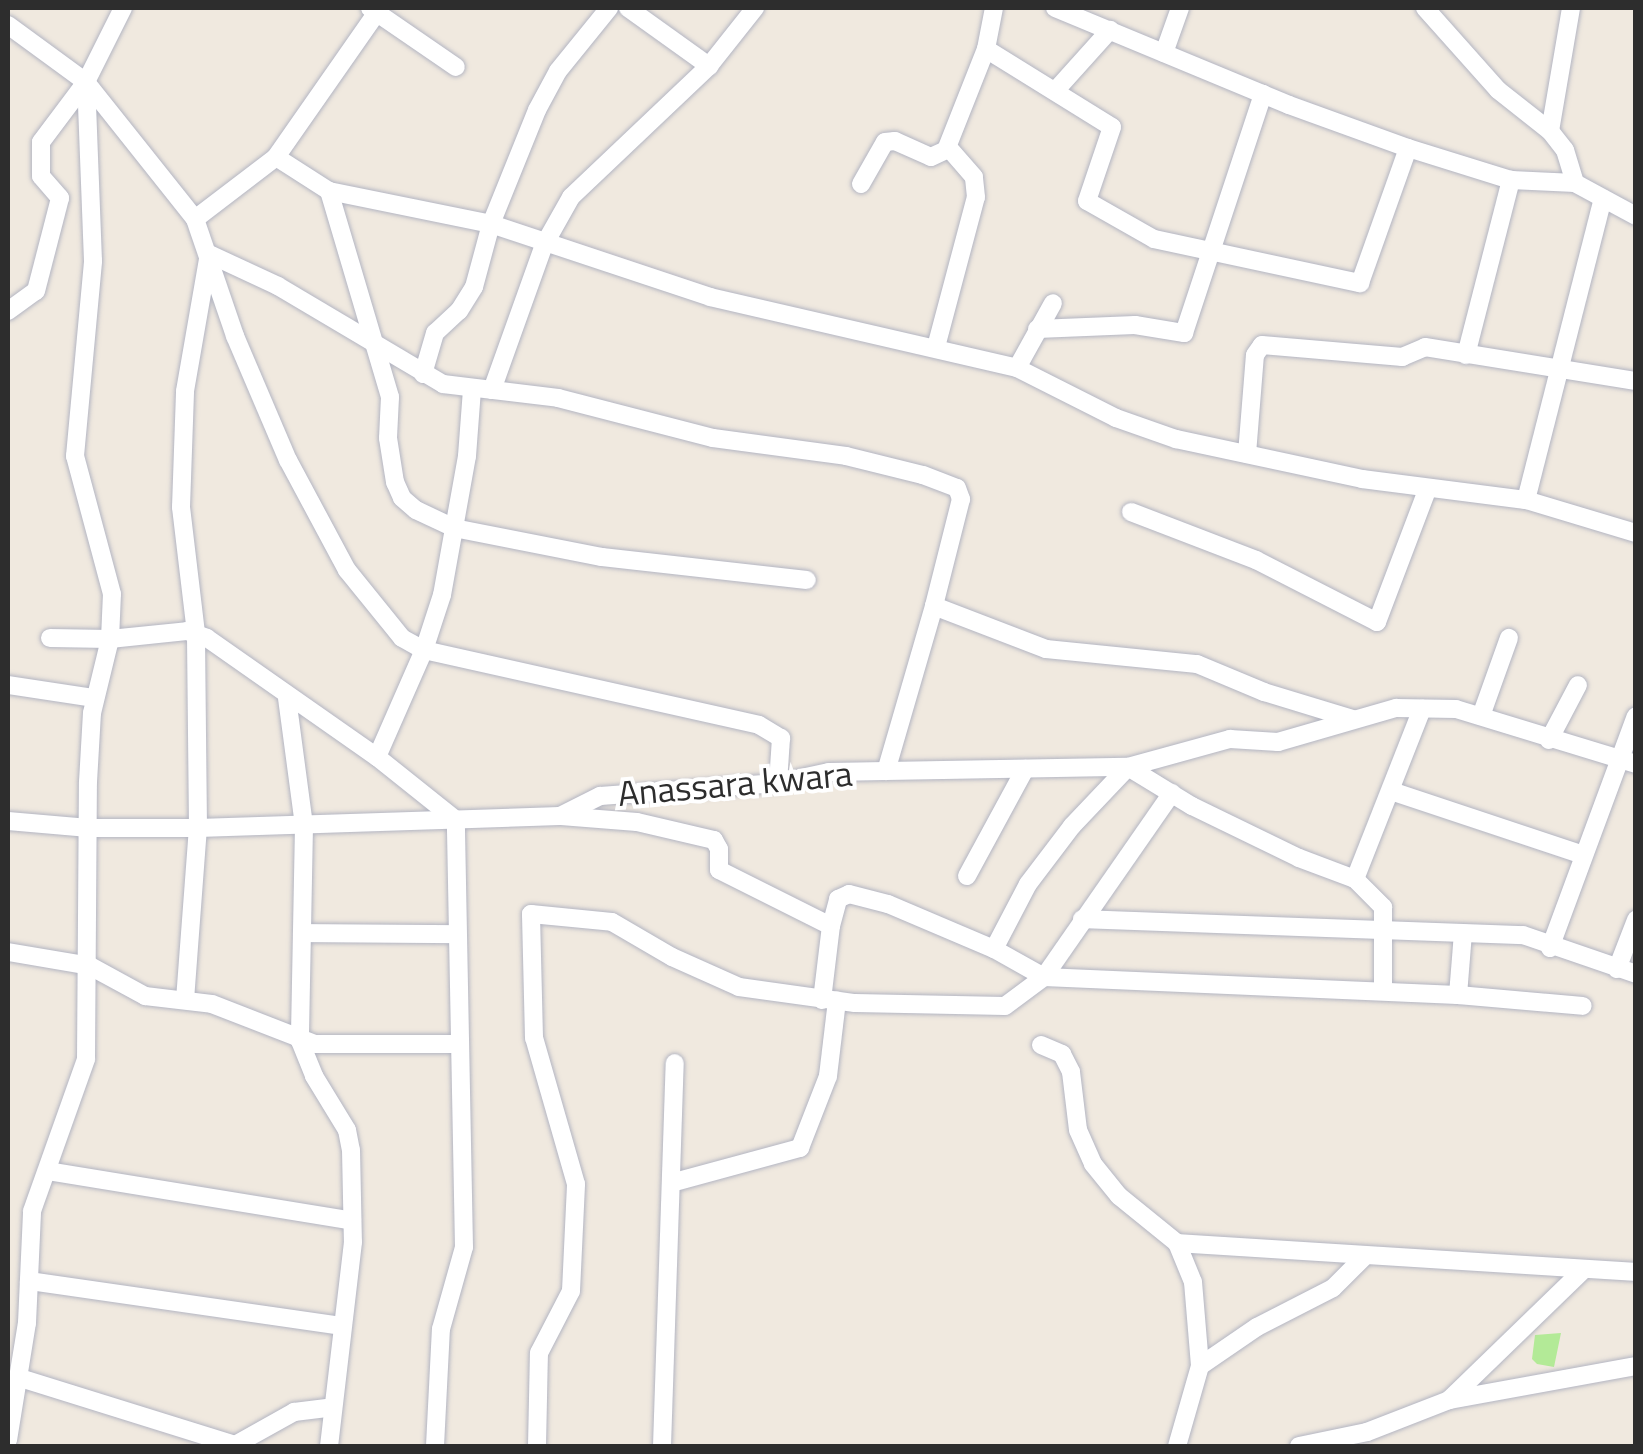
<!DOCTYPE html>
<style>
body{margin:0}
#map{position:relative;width:1643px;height:1454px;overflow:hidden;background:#f0e9df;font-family:"Titillium Web",sans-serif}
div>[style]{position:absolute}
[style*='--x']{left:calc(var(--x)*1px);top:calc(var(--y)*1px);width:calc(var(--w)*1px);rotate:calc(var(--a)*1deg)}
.green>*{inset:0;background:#b3ea97}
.roads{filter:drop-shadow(0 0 2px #b3b5c2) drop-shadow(0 0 2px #b3b5c2)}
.minor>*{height:18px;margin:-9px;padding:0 9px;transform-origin:9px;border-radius:9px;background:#fff}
span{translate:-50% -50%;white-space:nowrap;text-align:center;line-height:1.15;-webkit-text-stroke:8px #fff;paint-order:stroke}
.street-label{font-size:35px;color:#2d2d2d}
.frame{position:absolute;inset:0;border:10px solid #2d2d2d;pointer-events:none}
</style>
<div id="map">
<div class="green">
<i style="clip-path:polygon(1561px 1333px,1554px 1367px,1537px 1364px,1532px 1359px,1535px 1335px)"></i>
</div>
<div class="roads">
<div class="minor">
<i style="--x:123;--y:8;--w:83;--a:116.6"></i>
<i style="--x:86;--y:82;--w:175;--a:51.5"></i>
<i style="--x:195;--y:219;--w:102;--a:-37.4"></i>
<i style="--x:276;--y:157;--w:182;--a:-55.1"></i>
<i style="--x:370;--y:8;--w:104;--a:34.5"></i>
<i style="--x:628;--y:8;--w:100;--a:35.6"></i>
<i style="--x:1055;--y:8;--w:253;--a:22.5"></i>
<i style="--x:1289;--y:105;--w:127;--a:19.9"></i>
<i style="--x:1408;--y:148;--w:108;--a:17.3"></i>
<i style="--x:1511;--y:180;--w:64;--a:2.7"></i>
<i style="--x:1425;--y:8;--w:110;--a:48.3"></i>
<i style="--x:1498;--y:90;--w:66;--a:38.3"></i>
<i style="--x:1550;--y:131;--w:24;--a:52"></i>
<i style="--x:1565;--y:150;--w:34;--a:73"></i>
<i style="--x:1575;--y:183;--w:69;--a:28.4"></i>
<i style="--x:8;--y:25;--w:97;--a:36.2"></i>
<i style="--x:986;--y:49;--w:148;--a:31.8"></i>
<i style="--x:1112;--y:127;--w:78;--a:108.7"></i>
<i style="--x:1087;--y:201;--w:77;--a:29.6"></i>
<i style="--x:1154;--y:239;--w:211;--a:12.1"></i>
<i style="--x:1360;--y:283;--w:143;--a:-70.4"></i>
<i style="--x:1164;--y:53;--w:48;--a:-70.4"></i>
<i style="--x:1056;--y:90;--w:81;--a:-48"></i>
<i style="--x:1550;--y:131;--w:125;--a:-80.3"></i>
<i style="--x:276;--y:157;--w:63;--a:32.7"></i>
<i style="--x:329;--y:191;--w:165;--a:11.5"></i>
<i style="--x:491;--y:224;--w:231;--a:18.4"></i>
<i style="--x:710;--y:297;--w:315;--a:13"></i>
<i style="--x:1017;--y:368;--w:111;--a:26.8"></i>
<i style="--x:1116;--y:418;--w:64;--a:19.3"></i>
<i style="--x:1176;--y:439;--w:190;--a:12.1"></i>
<i style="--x:1362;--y:479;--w:165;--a:7.3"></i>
<i style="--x:1526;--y:500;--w:115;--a:16.7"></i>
<i style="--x:861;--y:184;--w:48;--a:-60.3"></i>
<i style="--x:885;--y:142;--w:10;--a:-6"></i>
<i style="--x:895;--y:141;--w:39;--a:24"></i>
<i style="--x:931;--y:157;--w:17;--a:-25"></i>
<i style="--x:946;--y:150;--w:109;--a:-68.4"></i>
<i style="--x:986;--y:49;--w:42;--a:-79"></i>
<i style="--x:329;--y:191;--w:215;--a:73.5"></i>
<i style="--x:390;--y:397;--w:41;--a:92.8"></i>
<i style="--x:388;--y:438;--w:45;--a:81"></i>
<i style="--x:395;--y:482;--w:17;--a:66"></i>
<i style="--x:402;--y:498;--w:18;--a:41"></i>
<i style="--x:416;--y:510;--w:42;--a:25.3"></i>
<i style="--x:454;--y:528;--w:151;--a:11.1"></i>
<i style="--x:602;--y:557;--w:206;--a:6.4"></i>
<i style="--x:195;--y:219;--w:124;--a:71.1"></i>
<i style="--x:235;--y:336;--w:135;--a:66.9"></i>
<i style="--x:288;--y:460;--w:125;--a:61.8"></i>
<i style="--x:347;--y:570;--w:87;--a:51"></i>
<i style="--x:402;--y:638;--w:25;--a:29"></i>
<i style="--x:424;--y:650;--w:343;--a:12.6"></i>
<i style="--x:759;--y:725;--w:26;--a:31"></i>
<i style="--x:781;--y:738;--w:45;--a:93.8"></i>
<i style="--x:8;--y:311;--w:34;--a:-36"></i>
<i style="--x:36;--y:291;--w:96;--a:-75.5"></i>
<i style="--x:60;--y:198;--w:29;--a:-131"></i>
<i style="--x:41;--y:176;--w:34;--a:-90"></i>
<i style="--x:41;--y:142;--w:75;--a:-53.1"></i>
<i style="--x:1037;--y:329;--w:98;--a:-2.3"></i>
<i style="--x:1135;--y:325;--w:50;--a:9.3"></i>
<i style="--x:1184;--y:333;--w:252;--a:-71.7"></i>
<i style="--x:936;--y:347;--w:155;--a:-75.1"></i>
<i style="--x:976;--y:197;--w:20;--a:-96"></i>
<i style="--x:974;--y:177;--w:40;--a:-131"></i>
<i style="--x:1466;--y:355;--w:181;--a:-75.6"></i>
<i style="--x:1017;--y:368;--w:74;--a:-61"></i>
<i style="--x:423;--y:374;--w:43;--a:-73.7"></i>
<i style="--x:435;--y:333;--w:33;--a:-43"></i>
<i style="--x:459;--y:311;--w:28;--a:-58"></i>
<i style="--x:474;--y:287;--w:65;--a:-74.9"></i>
<i style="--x:491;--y:224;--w:123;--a:-68"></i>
<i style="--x:537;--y:110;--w:44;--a:-61.7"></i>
<i style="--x:558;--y:71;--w:81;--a:-51"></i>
<i style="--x:492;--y:390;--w:154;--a:-70.3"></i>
<i style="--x:544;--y:245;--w:55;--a:-60.6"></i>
<i style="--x:571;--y:197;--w:190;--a:-43.5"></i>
<i style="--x:709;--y:66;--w:74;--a:-51.6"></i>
<i style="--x:1247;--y:454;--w:99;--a:-85.4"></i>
<i style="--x:1255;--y:355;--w:12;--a:-55"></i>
<i style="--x:1262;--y:345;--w:141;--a:4.9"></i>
<i style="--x:1402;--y:357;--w:25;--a:-23"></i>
<i style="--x:1425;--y:347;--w:214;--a:9.2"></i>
<i style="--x:1526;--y:500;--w:311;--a:-75.7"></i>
<i style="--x:1131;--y:512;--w:134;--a:21"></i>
<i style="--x:1256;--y:560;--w:136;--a:27.1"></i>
<i style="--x:1377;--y:622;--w:143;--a:-69.2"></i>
<i style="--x:934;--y:606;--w:120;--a:21"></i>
<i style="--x:1046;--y:649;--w:152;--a:5.7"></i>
<i style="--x:1197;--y:664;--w:73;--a:22.7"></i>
<i style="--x:1264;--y:692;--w:93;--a:16.9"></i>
<i style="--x:50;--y:638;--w:60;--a:1"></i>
<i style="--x:110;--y:639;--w:77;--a:-5.9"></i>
<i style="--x:187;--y:631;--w:21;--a:19"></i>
<i style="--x:207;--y:638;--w:208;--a:35"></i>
<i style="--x:377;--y:757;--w:101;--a:38.6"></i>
<i style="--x:8;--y:685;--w:87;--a:8.6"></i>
<i style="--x:287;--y:698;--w:129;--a:82.4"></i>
<i style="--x:304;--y:826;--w:215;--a:91.1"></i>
<i style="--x:300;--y:1041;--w:38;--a:68"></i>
<i style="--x:314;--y:1076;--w:63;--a:58.6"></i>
<i style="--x:347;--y:1130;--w:20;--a:79"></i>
<i style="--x:351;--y:1150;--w:92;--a:88.8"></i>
<i style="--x:353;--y:1242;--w:205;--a:96.7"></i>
<i style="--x:1481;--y:716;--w:83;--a:-70.3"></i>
<i style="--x:1549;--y:740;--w:62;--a:-62.2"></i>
<i style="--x:377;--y:757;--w:117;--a:-66.3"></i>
<i style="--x:424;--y:650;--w:58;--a:-71.9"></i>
<i style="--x:442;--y:595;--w:141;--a:-79.8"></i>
<i style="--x:467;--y:456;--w:67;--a:-85.7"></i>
<i style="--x:1391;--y:791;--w:202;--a:18.4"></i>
<i style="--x:561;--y:816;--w:76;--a:4.5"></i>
<i style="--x:637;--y:822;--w:79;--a:13.2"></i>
<i style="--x:714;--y:840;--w:10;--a:61"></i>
<i style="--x:719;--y:849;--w:21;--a:90"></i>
<i style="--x:719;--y:870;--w:125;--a:26.6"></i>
<i style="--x:8;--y:821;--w:81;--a:4.9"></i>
<i style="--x:89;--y:828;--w:109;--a:0"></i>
<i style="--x:198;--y:828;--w:362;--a:-1.9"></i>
<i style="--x:560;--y:816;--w:45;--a:-26.6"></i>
<i style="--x:600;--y:796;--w:178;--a:-4.2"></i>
<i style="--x:778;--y:783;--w:52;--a:-12.2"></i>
<i style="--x:829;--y:772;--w:299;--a:-1"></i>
<i style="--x:1128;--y:767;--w:106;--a:-15.4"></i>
<i style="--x:1230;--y:739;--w:48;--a:3.6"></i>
<i style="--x:1278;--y:742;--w:123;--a:-16.1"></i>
<i style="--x:1396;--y:708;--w:60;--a:1"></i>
<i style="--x:1456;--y:709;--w:188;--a:17"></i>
<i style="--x:967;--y:876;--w:122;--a:-61.5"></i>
<i style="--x:1355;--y:879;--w:183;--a:-68.5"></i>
<i style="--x:1082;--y:919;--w:441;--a:2.1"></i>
<i style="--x:1523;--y:935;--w:120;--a:19"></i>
<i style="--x:302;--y:933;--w:155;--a:0.4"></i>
<i style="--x:1550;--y:948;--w:247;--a:-69.7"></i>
<i style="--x:994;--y:949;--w:73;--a:-62.4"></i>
<i style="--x:1028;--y:884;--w:73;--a:-52.8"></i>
<i style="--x:1072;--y:826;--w:81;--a:-46.5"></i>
<i style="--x:1128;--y:767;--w:75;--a:31.4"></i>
<i style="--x:1192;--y:806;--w:119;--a:25.9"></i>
<i style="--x:1299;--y:858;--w:60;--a:20.6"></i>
<i style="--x:1355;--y:879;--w:40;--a:45"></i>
<i style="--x:1383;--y:907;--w:84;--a:90"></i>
<i style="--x:8;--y:952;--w:83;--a:9.7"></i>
<i style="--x:90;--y:966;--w:63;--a:28.6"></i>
<i style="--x:145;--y:996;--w:67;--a:6.8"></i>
<i style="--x:212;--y:1004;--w:110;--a:21.2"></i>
<i style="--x:315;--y:1044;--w:144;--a:0"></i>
<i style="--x:1617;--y:969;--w:53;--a:-68.8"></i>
<i style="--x:1458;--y:995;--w:125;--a:5"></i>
<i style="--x:185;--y:1000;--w:172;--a:-85.7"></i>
<i style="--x:198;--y:828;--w:195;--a:-90.6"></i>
<i style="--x:196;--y:633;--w:127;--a:-96.8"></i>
<i style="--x:181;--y:507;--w:116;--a:-88"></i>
<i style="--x:185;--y:391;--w:139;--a:-80.1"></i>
<i style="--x:209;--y:254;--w:76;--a:24.9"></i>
<i style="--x:278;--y:286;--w:192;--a:30.7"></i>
<i style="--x:443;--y:384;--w:116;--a:6.9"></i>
<i style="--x:558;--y:398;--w:160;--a:14.5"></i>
<i style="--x:713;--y:438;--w:134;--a:7.7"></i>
<i style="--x:846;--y:456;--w:79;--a:13.9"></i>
<i style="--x:923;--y:475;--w:36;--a:21"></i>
<i style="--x:957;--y:488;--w:12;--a:70"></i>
<i style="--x:961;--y:499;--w:110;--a:104.2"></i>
<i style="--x:934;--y:606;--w:172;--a:106.2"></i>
<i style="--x:822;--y:1000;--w:75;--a:-83.1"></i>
<i style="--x:831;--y:926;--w:28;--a:-75"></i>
<i style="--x:838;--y:899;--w:12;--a:-24"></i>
<i style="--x:849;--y:894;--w:40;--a:14.4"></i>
<i style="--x:888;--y:904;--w:115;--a:23"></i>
<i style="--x:994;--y:949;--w:57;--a:29.2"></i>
<i style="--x:1044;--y:977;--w:414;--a:2.5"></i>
<i style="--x:1458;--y:995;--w:62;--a:-85.4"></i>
<i style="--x:1041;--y:1045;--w:23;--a:23"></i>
<i style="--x:1062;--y:1054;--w:20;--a:63"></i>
<i style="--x:1071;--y:1072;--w:58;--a:83.1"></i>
<i style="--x:1078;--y:1130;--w:37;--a:66"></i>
<i style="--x:1093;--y:1164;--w:41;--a:50.9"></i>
<i style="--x:1119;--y:1196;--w:75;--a:39"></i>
<i style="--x:1177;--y:1243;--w:42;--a:67.7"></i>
<i style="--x:1193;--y:1282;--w:84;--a:85.2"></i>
<i style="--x:1200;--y:1366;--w:83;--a:106"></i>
<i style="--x:48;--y:1171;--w:308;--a:9.3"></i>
<i style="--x:671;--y:1183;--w:134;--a:-15.2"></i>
<i style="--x:800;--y:1148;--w:77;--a:-68.7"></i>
<i style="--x:828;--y:1076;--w:76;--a:-83.2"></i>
<i style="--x:1177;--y:1243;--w:460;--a:3.6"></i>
<i style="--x:29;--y:1281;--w:315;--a:8.2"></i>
<i style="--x:1200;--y:1366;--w:69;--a:-34.4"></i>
<i style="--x:1257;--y:1327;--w:85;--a:-27.2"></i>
<i style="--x:1333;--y:1288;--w:44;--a:-45"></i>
<i style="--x:17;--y:1377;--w:228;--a:17.3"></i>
<i style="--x:235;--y:1445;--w:68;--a:-29.2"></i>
<i style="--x:294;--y:1412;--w:39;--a:-7"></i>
<i style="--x:1449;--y:1400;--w:190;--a:-10.3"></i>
<i style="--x:8;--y:1440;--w:119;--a:-80.8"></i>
<i style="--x:27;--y:1323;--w:112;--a:-87.4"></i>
<i style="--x:32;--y:1211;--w:161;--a:-70.4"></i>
<i style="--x:86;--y:1059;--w:277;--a:-89.6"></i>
<i style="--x:88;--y:782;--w:69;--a:-86.7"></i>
<i style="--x:92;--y:713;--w:76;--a:-76.3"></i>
<i style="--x:110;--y:639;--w:45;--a:-87.5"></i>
<i style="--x:112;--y:594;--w:143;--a:-105"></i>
<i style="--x:75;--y:456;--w:196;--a:-84.7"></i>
<i style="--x:93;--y:261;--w:179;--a:-92.2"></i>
<i style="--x:435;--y:1446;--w:117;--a:-87.1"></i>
<i style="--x:441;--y:1329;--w:85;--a:-74.3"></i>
<i style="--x:464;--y:1247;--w:427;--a:-91.1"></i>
<i style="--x:537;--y:1446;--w:93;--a:-88.8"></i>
<i style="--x:539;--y:1353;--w:70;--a:-62.7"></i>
<i style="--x:571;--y:1291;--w:107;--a:-87.3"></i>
<i style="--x:576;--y:1184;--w:152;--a:-106"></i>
<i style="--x:534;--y:1038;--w:124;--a:-91.4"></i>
<i style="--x:531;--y:914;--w:81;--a:5.6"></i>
<i style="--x:612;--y:922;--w:69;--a:30.3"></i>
<i style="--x:672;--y:957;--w:73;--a:24.1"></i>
<i style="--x:739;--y:987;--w:117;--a:7.9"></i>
<i style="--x:855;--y:1003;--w:150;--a:1.1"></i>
<i style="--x:1005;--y:1006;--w:49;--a:-36.6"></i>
<i style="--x:1044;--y:977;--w:224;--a:-55.2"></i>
<i style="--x:662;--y:1446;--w:383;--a:-88.1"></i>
<i style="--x:1299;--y:1446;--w:69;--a:-11.6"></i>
<i style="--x:1367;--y:1432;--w:88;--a:-21.3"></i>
<i style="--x:1449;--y:1400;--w:184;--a:-44.1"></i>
</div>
</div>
<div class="street-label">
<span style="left:735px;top:783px;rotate:-5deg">Anassara kwara</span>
</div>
<div class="frame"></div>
</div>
